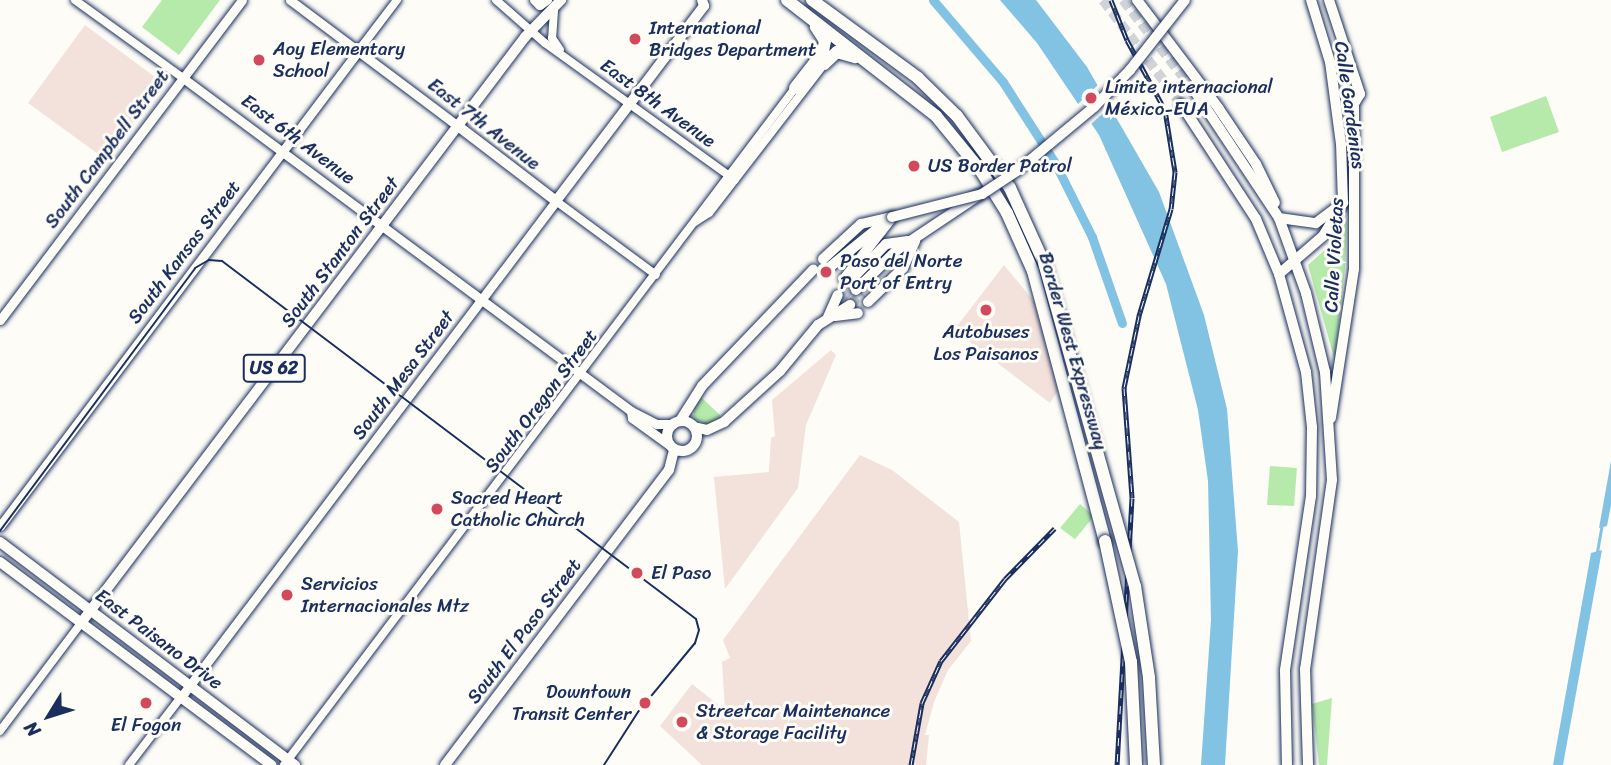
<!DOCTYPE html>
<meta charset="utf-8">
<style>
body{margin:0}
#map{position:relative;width:1611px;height:765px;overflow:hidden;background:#fdfcf7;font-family:Sriracha,sans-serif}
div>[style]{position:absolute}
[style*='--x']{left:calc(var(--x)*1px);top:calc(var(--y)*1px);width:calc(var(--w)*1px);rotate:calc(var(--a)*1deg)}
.built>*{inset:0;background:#f3e1db}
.green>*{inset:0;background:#b6eaab}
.water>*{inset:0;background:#82c3e3}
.pier>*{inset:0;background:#fdfcf7}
.stream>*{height:2.5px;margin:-1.25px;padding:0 1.25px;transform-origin:1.25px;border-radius:1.25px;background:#82c3e3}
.canal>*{height:9px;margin:-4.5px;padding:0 4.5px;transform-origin:4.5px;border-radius:4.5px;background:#82c3e3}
.primary-tunnel>*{height:10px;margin-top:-5px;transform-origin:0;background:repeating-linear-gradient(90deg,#d0d3d8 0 10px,transparent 0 15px)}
.trunk-tunnel>*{height:10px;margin-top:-5px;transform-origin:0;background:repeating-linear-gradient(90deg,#d0d3d8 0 10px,transparent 0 15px)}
.roads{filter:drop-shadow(0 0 2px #1b2f5e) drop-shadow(0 0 2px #1b2f5e)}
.tertiary>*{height:8px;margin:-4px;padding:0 4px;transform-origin:4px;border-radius:4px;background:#fdfcf7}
.secondary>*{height:9px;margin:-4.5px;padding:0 4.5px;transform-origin:4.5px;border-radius:4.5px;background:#fdfcf7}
.primary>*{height:10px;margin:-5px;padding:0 5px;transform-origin:5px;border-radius:5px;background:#fdfcf7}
.primary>.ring{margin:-5px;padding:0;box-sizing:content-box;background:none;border:10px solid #fdfcf7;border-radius:50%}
.trunk>*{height:10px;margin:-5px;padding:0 5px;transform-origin:5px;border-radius:5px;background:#fdfcf7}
.motorway>*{height:12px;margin:-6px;padding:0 6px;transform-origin:6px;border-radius:6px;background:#fdfcf7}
.tram>*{height:2px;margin:-1px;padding:0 1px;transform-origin:1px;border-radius:1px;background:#1b2f5e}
.rail>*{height:5px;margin-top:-2.5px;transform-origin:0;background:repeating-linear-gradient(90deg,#fdfcf7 0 8px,#1b2f5e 0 16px);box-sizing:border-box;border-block:2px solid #1b2f5e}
.bridges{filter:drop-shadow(0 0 2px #1b2f5e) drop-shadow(0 0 2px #1b2f5e)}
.primary-bridge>*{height:10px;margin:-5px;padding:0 5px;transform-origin:5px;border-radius:5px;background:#fdfcf7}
.motorway-bridge>*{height:12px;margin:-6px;padding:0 6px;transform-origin:6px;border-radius:6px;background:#fdfcf7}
.dots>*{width:19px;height:19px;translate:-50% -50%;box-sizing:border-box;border:4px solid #fdfcf7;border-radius:50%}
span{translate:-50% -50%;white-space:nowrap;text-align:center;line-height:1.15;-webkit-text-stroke:6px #fdfcf7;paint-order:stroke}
.shield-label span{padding:2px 5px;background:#fdfcf7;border:2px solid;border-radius:5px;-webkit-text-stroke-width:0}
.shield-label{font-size:18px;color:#1b2f5e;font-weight:700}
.poi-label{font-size:19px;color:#1b2f5e}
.left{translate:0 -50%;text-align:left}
.right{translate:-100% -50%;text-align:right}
.street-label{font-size:19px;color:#1b2f5e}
.north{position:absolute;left:14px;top:681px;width:70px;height:70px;-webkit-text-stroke:5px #fdfcf7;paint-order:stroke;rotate:232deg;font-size:19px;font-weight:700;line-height:28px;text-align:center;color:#1b2f5e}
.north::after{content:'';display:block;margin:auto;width:24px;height:32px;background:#1b2f5e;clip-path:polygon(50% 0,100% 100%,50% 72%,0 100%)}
</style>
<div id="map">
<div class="built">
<i style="clip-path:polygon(85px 25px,163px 83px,105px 159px,28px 103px)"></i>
<i style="clip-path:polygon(1004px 265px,1037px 305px,1059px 389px,1050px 403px,954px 330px)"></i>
<i style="clip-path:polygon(831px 350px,836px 355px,806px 425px,798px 488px,725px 589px,714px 477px,769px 472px,771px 438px,775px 436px,772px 400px)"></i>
<i style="clip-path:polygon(860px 455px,892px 470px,959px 522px,971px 641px,948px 670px,934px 702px,925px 735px,929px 735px,926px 765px,702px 765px,660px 726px,692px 684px,725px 710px,722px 662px,730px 658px,723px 640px)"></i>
</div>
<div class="green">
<i style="clip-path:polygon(162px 0,220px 0,179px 55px,142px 27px)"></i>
<i style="clip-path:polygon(1546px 96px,1559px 132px,1502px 152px,1490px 117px)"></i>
<i style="clip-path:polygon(1347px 220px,1345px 268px,1335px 361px,1308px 265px,1327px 248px)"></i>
<i style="clip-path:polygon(702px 398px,720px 415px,719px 421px,709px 426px,693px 419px,695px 404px)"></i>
<i style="clip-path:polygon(1270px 466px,1297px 468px,1294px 506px,1267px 505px)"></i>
<i style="clip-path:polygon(1080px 504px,1094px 516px,1075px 539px,1060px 528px)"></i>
<i style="clip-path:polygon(1332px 698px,1327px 765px,1319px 765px,1312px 704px)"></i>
</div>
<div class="water">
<i style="clip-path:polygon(1000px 0,1036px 0,1087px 67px,1159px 192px,1204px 315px,1227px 409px,1238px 551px,1225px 765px,1201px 765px,1211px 620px,1208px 481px,1198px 410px,1166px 284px,1099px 135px,1037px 43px)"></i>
<i style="clip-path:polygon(1611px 461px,1611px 505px,1607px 526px,1599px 528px)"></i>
<i style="clip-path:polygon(1602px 550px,1563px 765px,1553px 765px,1591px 553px)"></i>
</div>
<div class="pier">
<i style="clip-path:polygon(1101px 82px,1114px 103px,1089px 126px,1076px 106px)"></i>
</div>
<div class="stream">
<i style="--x:1597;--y:552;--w:28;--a:-80"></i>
</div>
<div class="canal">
<i style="--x:933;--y:0;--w:108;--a:49.5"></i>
<i style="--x:1003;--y:82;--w:96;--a:57.3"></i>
<i style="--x:1055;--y:163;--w:83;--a:63.4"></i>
<i style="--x:1092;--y:237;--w:91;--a:70.8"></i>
</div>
<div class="primary-tunnel">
<i style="--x:816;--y:273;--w:15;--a:-42"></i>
<i style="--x:842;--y:298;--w:17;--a:-50"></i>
<i style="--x:850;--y:305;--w:17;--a:-45"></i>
</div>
<div class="trunk-tunnel">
<i style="--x:1103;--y:0;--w:130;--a:53.1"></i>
<i style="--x:1123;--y:0;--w:118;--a:51.9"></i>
</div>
<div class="roads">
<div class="tertiary">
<i style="--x:75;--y:0;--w:133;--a:35.8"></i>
<i style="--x:496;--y:0;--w:65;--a:41.3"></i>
<i style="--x:545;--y:43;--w:234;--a:35.8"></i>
<i style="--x:554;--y:11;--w:27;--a:94"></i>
<i style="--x:552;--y:38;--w:14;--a:56"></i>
<i style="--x:359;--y:50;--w:63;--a:-52.8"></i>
<i style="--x:556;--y:201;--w:124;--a:36.5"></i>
<i style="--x:695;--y:222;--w:17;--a:-33"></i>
<i style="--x:709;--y:213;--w:188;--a:-52.3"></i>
<i style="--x:0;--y:731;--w:135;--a:-53.1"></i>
<i style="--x:129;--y:765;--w:86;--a:-52.6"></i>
<i style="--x:284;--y:765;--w:848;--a:-52.95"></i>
</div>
<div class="secondary">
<i style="--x:290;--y:0;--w:210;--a:36.9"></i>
<i style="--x:183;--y:78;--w:558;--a:36.62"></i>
<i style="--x:631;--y:411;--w:29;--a:27"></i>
<i style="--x:657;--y:424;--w:16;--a:0"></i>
<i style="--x:0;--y:320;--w:401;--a:-52.9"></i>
<i style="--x:631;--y:411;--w:7;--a:82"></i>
<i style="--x:632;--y:418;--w:44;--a:35.8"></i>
<i style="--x:0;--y:526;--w:596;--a:-52.98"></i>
<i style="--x:181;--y:697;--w:622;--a:-52.91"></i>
</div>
<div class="primary">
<i style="--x:535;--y:0;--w:7;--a:45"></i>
<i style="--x:540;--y:5;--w:9;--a:-36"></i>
<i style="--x:1329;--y:0;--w:99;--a:71.7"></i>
<i style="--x:1360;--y:94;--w:12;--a:121"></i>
<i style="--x:1354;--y:104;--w:165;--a:90"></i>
<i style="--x:1354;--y:269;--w:151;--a:98.8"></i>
<i style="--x:458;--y:126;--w:123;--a:37.4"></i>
<i style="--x:556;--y:201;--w:245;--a:-52.8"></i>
<i style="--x:704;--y:6;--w:6;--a:-108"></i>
<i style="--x:823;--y:259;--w:52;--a:-42.6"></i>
<i style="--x:861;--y:224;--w:32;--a:-13"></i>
<i style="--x:831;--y:266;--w:75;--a:-39"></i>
<i style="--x:1279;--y:274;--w:58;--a:-40.8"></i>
<i style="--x:1323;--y:236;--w:39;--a:-59"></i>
<i style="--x:1343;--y:203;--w:59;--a:-91.9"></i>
<i style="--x:1341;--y:144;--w:83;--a:-97.6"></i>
<i style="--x:1330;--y:62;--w:65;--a:-107"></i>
<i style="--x:844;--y:279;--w:75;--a:-52.1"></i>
<i style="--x:849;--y:282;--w:53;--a:-45.8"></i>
<i style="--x:886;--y:244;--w:22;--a:-8"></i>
<i style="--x:856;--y:290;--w:57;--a:-44.3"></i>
<i style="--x:897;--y:250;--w:101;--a:-33.7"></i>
<i style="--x:868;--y:302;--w:49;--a:-44.2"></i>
<i style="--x:903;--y:268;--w:30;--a:-66"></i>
<i style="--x:835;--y:316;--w:23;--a:-7"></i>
<i style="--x:828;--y:317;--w:24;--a:-66"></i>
<i class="ring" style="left:667px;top:421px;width:20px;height:20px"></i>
<i style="--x:680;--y:421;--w:41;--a:-57.8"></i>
<i style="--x:702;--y:386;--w:161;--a:-46.3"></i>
<i style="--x:694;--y:427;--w:13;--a:13"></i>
<i style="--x:707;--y:430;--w:19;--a:-25"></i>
<i style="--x:724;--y:422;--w:76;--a:-42.3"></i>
<i style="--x:780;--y:371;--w:60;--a:-50.4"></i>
<i style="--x:818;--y:325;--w:38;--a:-32"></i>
<i style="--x:0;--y:542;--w:370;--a:37.1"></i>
<i style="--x:0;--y:562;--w:339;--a:36.8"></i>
<i style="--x:81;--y:623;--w:735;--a:-52.85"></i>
<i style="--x:525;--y:37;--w:52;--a:-45.8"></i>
<i style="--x:445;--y:765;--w:370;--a:-52.8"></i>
<i style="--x:669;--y:470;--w:21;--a:-76"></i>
</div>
<div class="trunk">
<i style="--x:1137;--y:0;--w:136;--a:53"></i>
<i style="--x:1219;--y:109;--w:66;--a:56.1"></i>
<i style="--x:1256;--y:164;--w:43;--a:64"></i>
<i style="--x:1196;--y:93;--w:150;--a:56.4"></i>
<i style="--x:1279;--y:218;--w:80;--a:70.2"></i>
<i style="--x:1306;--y:293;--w:81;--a:76.5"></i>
<i style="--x:1325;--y:372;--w:108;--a:86.3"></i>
<i style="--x:1332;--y:480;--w:191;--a:98.1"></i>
<i style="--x:1305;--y:669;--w:96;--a:88.2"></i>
<i style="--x:1181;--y:104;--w:137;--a:56.9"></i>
<i style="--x:1256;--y:219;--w:60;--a:67.3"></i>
<i style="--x:1279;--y:274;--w:102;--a:74.6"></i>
<i style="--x:1306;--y:372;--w:55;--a:83.8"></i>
<i style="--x:1312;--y:427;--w:69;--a:90.8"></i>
<i style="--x:1311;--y:496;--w:177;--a:98.5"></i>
<i style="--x:1285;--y:671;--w:94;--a:88.8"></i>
<i style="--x:1279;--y:218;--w:37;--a:8"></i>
<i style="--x:1316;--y:223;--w:34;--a:-37"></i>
</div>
<div class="motorway">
<i style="--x:787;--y:0;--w:189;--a:37.9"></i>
<i style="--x:936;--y:116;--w:71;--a:50.7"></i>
<i style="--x:981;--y:171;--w:49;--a:58.2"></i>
<i style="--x:1007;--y:213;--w:64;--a:65.9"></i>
<i style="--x:1033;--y:271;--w:279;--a:75.1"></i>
<i style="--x:812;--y:0;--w:132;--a:36.3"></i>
<i style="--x:918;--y:78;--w:54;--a:44.3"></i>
<i style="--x:957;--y:116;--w:89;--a:53.6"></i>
<i style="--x:1010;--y:188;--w:82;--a:65.6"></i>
<i style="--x:824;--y:64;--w:18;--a:-43"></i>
<i style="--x:837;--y:52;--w:19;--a:16"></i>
<i style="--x:795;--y:88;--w:46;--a:-52.1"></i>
<i style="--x:823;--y:52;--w:11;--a:-80"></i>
<i style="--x:825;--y:41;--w:17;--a:-123"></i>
</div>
</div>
<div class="tram">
<i style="--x:0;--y:531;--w:327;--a:-53.4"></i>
<i style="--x:195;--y:268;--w:16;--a:-30"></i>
<i style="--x:209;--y:260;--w:13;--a:4"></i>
<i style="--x:222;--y:261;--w:594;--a:37.06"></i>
<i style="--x:696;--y:619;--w:11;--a:75"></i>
<i style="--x:699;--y:630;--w:14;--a:107"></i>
<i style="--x:695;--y:643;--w:89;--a:129.6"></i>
<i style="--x:638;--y:712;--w:63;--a:122.7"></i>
</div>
<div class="rail">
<i style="--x:1111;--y:0;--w:43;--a:68.2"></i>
<i style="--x:1127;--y:40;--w:80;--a:61.5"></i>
<i style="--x:1165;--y:110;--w:63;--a:80.8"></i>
<i style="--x:1175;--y:172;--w:37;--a:96"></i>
<i style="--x:1171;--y:209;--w:112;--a:106.7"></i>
<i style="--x:1139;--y:316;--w:74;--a:101.8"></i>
<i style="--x:1124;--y:388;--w:110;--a:85.8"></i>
<i style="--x:1132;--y:498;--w:267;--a:93.2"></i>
<i style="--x:911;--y:765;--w:63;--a:-79.9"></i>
<i style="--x:922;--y:703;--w:46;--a:-65.7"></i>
<i style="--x:941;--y:661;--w:104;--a:-52"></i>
<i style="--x:1005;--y:579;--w:71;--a:-45.6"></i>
</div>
<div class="bridges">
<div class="primary-bridge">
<i style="--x:892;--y:217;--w:93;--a:-14.3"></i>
<i style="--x:982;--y:194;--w:42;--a:-33.3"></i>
<i style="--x:1017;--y:171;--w:100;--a:-39.7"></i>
<i style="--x:1094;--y:107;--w:52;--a:-45.8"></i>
<i style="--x:1130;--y:70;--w:89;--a:-51.8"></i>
</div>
<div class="motorway-bridge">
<i style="--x:1044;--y:263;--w:336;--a:74.3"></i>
<i style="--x:1135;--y:586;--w:93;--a:81.3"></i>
<i style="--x:1149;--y:678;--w:87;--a:86.7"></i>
<i style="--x:1105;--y:541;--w:124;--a:77.9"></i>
<i style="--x:1131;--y:662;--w:103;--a:87.2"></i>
</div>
</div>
<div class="dots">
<i style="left:635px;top:39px;background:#d1495b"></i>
<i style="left:259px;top:60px;background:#d1495b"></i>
<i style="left:1091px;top:98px;background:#d1495b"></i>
<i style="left:914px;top:166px;background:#d1495b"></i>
<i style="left:826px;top:272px;background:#d1495b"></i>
<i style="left:986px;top:310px;background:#d1495b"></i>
<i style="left:437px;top:509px;background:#d1495b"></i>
<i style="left:637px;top:573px;background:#d1495b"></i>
<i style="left:287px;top:595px;background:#d1495b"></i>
<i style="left:146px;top:703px;background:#d1495b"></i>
<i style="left:645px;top:703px;background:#d1495b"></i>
<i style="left:682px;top:722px;background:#d1495b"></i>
</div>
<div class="shield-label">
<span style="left:274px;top:368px">US 62</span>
</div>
<div class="poi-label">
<span class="left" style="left:649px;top:39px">International<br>Bridges Department</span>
<span class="left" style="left:273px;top:60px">Aoy Elementary<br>School</span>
<span class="left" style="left:1105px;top:98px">Límite internacional<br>México-EUA</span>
<span class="left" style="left:928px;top:166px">US Border Patrol</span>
<span class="left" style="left:840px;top:272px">Paso del Norte<br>Port of Entry</span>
<span style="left:986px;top:343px">Autobuses<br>Los Paisanos</span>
<span class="left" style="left:451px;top:509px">Sacred Heart<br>Catholic Church</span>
<span class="left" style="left:651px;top:573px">El Paso</span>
<span class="left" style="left:301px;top:595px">Servicios<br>Internacionales Mtz</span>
<span class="right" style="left:631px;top:703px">Downtown<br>Transit Center</span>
<span class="left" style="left:696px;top:722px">Streetcar Maintenance<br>&amp; Storage Facility</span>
<span style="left:146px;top:725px">El Fogon</span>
</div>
<div class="street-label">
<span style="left:658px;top:103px;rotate:36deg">East 8th Avenue</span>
<span style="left:1350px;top:105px;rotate:82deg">Calle Gardenias</span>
<span style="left:484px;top:124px;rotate:38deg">East 7th Avenue</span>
<span style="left:298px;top:139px;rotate:37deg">East 6th Avenue</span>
<span style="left:107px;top:149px;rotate:-53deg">South Campbell Street</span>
<span style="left:184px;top:252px;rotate:-53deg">South Kansas Street</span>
<span style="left:340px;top:252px;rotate:-53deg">South Stanton Street</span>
<span style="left:1334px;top:255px;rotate:-87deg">Calle Violetas</span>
<span style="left:1073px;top:351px;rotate:74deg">Border West Expressway</span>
<span style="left:403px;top:375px;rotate:-53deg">South Mesa Street</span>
<span style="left:541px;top:401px;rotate:-53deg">South Oregon Street</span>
<span style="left:524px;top:631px;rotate:-53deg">South El Paso Street</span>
<span style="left:159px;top:639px;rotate:37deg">East Paisano Drive</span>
</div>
<div class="north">N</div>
</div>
